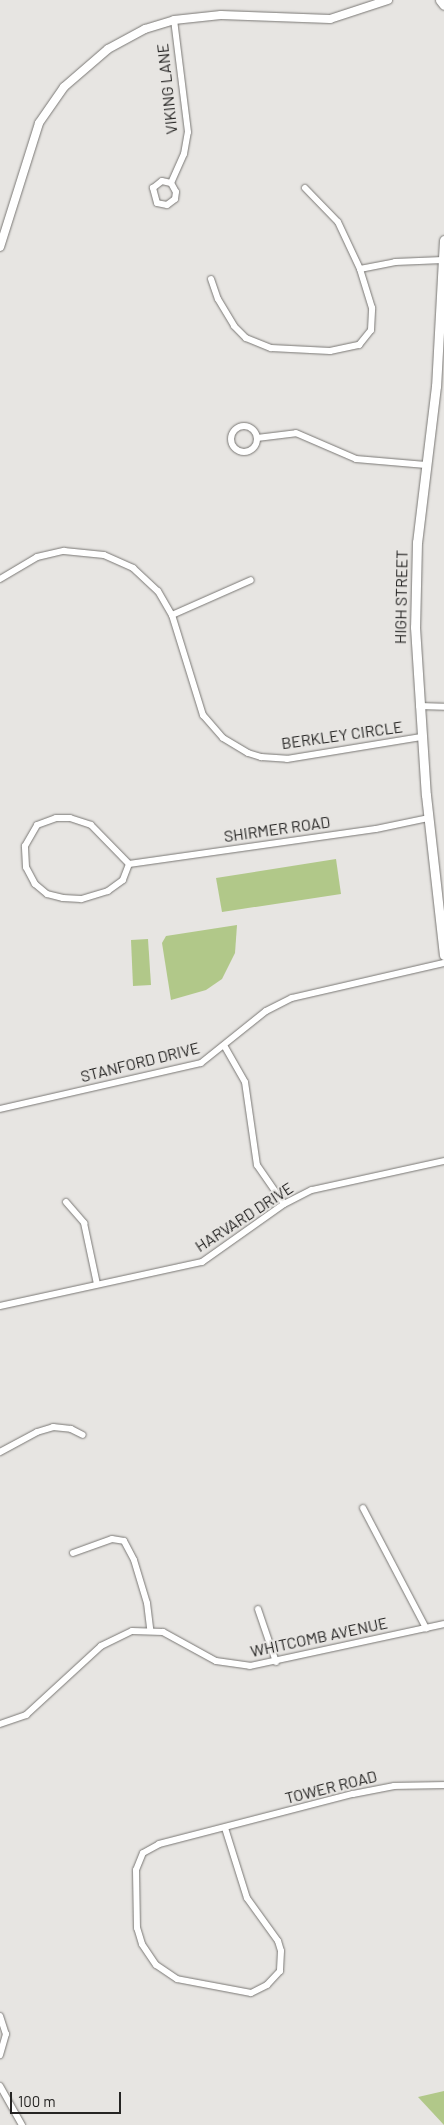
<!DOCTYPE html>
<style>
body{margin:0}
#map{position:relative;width:444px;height:2125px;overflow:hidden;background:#e7e5e2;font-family:Barlow,sans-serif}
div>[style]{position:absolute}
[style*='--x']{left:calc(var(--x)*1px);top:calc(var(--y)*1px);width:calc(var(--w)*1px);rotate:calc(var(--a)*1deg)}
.green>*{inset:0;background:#b1c889}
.roads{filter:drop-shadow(0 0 1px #797774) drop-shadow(0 0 1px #797774)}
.minor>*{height:6px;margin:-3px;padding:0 3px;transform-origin:3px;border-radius:3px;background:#fff}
.minor>.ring{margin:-3px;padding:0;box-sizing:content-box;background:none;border:6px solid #fff;border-radius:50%}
.tertiary>*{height:8px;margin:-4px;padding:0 4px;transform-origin:4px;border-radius:4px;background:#fff}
.secondary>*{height:9px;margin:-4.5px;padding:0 4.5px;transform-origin:4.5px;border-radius:4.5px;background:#fff}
span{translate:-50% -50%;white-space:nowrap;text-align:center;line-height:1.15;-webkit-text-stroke:4px #e7e5e2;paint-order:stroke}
.street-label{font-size:16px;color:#252423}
.scale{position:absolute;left:10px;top:2092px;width:111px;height:22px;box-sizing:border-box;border:2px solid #252423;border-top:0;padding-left:6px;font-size:15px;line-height:18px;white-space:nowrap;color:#252423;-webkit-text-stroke:4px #e7e5e2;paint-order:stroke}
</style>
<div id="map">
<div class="green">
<i style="clip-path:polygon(336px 859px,341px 894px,222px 912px,216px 878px)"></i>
<i style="clip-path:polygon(237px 925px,235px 953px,222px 979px,206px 990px,171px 1000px,162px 943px,166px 936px)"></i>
<i style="clip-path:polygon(148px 939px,151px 985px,133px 986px,131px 940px)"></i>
<i style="clip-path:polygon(444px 2091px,444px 2125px,418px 2097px)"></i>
</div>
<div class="roads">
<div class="minor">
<i style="--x:171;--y:183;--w:10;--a:61"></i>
<i style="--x:176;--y:192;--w:7;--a:98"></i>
<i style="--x:175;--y:199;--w:10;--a:143"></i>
<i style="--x:167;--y:205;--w:10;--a:-169"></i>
<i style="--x:157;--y:203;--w:16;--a:-105"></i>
<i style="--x:153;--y:188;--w:11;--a:-38"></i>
<i style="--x:162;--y:181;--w:9;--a:13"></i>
<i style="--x:171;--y:183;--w:32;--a:-66"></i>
<i style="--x:184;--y:154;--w:22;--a:-80"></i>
<i style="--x:188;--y:132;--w:113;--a:-97.1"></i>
<i style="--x:305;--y:188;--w:47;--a:45.9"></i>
<i style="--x:338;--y:222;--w:52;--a:64.9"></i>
<i style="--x:211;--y:279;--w:21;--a:71"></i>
<i style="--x:218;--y:299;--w:31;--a:59"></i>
<i style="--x:234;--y:326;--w:17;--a:45"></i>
<i style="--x:246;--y:338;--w:27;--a:22"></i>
<i style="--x:271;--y:348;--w:59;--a:2.9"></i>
<i style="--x:330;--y:351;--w:30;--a:-12"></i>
<i style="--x:359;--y:345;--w:19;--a:-51"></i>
<i style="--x:371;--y:330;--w:22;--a:-87"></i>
<i style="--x:372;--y:308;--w:41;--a:-107.1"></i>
<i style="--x:360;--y:269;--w:36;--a:-11"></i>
<i style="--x:395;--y:262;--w:48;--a:-2.4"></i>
<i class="ring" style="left:231px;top:426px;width:20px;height:20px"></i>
<i style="--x:257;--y:438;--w:39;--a:-7"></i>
<i style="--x:296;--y:433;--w:65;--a:23.4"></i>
<i style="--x:356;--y:459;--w:70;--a:4.9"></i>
<i style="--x:0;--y:579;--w:43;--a:-30.7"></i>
<i style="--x:37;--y:557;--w:28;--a:-13"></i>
<i style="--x:64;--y:551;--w:40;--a:5.7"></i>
<i style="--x:104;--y:555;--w:32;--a:24"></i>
<i style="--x:133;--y:568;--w:34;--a:43"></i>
<i style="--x:158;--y:591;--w:28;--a:60"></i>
<i style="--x:172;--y:615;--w:105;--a:72.8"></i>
<i style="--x:203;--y:715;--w:30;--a:49"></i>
<i style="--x:223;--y:738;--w:29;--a:31"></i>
<i style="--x:248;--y:753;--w:14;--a:17"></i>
<i style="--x:261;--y:757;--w:26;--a:4"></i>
<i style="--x:287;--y:759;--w:136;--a:-9.3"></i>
<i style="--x:172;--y:615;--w:86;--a:-23.9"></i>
<i style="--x:419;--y:706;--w:25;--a:2"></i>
<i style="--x:129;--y:864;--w:17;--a:111"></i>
<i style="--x:123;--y:880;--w:19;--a:144"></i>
<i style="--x:108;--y:891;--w:28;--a:163"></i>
<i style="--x:81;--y:899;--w:18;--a:-177"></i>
<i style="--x:63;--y:898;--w:16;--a:-166"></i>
<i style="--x:47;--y:894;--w:16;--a:-140"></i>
<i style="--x:35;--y:884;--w:19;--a:-118"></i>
<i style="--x:26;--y:867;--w:21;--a:-93"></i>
<i style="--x:25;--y:846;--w:24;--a:-60"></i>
<i style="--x:37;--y:825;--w:20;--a:-20"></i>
<i style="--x:56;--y:818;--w:14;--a:0"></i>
<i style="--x:70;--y:818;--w:22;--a:18"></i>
<i style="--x:91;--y:825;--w:54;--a:45.7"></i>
<i style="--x:129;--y:864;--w:249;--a:-8.1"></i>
<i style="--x:376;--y:829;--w:53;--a:-11.9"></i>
<i style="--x:225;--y:1047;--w:40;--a:60.3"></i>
<i style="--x:245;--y:1082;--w:84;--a:81.8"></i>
<i style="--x:257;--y:1165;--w:47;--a:55.3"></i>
<i style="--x:0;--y:1109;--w:206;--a:-12.9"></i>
<i style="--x:201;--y:1063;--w:83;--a:-38.7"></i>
<i style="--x:266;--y:1011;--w:29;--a:-27"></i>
<i style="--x:292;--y:998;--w:156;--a:-13"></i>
<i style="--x:66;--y:1202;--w:28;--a:49"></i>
<i style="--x:84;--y:1223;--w:62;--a:78"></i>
<i style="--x:0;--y:1306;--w:207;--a:-12.3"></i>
<i style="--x:202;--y:1262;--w:100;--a:-35.3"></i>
<i style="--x:284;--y:1204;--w:31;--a:-27"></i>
<i style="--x:312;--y:1190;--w:135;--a:-12.4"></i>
<i style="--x:0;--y:1452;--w:42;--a:-28.4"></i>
<i style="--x:37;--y:1432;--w:17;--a:-17"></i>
<i style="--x:53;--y:1427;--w:18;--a:6"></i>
<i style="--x:71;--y:1429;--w:13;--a:27"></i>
<i style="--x:363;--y:1508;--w:136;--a:62.3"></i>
<i style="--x:73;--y:1553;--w:41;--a:-19.7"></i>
<i style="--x:112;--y:1539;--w:12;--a:9"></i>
<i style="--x:124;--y:1541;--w:21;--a:62"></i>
<i style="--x:134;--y:1560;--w:45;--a:73.2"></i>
<i style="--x:147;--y:1603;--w:26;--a:83"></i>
<i style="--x:258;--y:1609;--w:56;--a:71.2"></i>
<i style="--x:0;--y:1724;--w:28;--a:-19"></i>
<i style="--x:26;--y:1715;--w:102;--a:-42.6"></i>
<i style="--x:101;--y:1646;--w:34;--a:-26"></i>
<i style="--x:132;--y:1631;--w:31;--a:2"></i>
<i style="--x:163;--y:1632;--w:60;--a:28.7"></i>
<i style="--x:216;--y:1661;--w:34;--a:8"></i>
<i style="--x:250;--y:1666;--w:198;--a:-12.2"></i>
<i style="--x:225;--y:1828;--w:73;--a:72.6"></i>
<i style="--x:247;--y:1898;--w:53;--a:54.2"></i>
<i style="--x:278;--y:1941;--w:10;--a:73"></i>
<i style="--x:281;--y:1951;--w:20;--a:93"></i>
<i style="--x:280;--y:1971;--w:19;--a:133"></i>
<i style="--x:267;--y:1985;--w:18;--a:153"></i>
<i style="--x:251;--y:1993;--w:75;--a:-169.3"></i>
<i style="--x:177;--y:1979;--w:25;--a:-146"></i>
<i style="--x:156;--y:1965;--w:25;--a:-124"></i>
<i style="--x:142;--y:1944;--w:17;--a:-107"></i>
<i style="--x:137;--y:1928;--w:58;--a:-91"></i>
<i style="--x:136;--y:1870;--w:18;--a:-68"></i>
<i style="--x:143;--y:1853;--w:18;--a:-29"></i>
<i style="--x:159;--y:1844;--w:200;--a:-14.5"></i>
<i style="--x:353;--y:1794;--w:42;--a:-11"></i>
<i style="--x:394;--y:1786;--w:50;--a:-1.1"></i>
<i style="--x:0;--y:2016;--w:19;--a:72"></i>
<i style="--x:6;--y:2034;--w:22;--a:106"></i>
<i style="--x:0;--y:2086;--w:45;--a:60.6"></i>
</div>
<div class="tertiary">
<i style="--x:0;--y:247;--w:130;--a:-72.5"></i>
<i style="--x:39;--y:123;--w:44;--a:-55.2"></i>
<i style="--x:64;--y:87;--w:58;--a:-40.8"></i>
<i style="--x:108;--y:49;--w:42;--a:-28.4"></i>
<i style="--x:145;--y:29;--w:30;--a:-17"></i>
<i style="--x:174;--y:20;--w:47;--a:-6.1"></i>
<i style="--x:221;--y:15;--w:109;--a:2.1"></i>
<i style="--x:330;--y:19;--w:61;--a:-18.1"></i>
</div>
<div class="secondary">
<i style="--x:440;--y:0;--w:6;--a:51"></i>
<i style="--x:444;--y:240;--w:146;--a:93.1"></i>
<i style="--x:436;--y:386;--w:157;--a:96.9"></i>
<i style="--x:417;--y:542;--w:85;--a:91.3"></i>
<i style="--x:415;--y:627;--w:168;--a:86.3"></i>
<i style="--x:426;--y:795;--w:161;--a:83.6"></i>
</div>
</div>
<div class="street-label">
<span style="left:167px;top:89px;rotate:-96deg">VIKING LANE</span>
<span style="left:401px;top:597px;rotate:-89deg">HIGH STREET</span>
<span style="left:342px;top:735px;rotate:-8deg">BERKLEY CIRCLE</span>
<span style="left:277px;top:829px;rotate:-8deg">SHIRMER ROAD</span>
<span style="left:140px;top:1062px;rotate:-14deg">STANFORD DRIVE</span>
<span style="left:244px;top:1217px;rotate:-33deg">HARVARD DRIVE</span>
<span style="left:319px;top:1637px;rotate:-12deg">WHITCOMB AVENUE</span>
<span style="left:331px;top:1787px;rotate:-14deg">TOWER ROAD</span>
</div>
<div class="scale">100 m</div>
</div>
